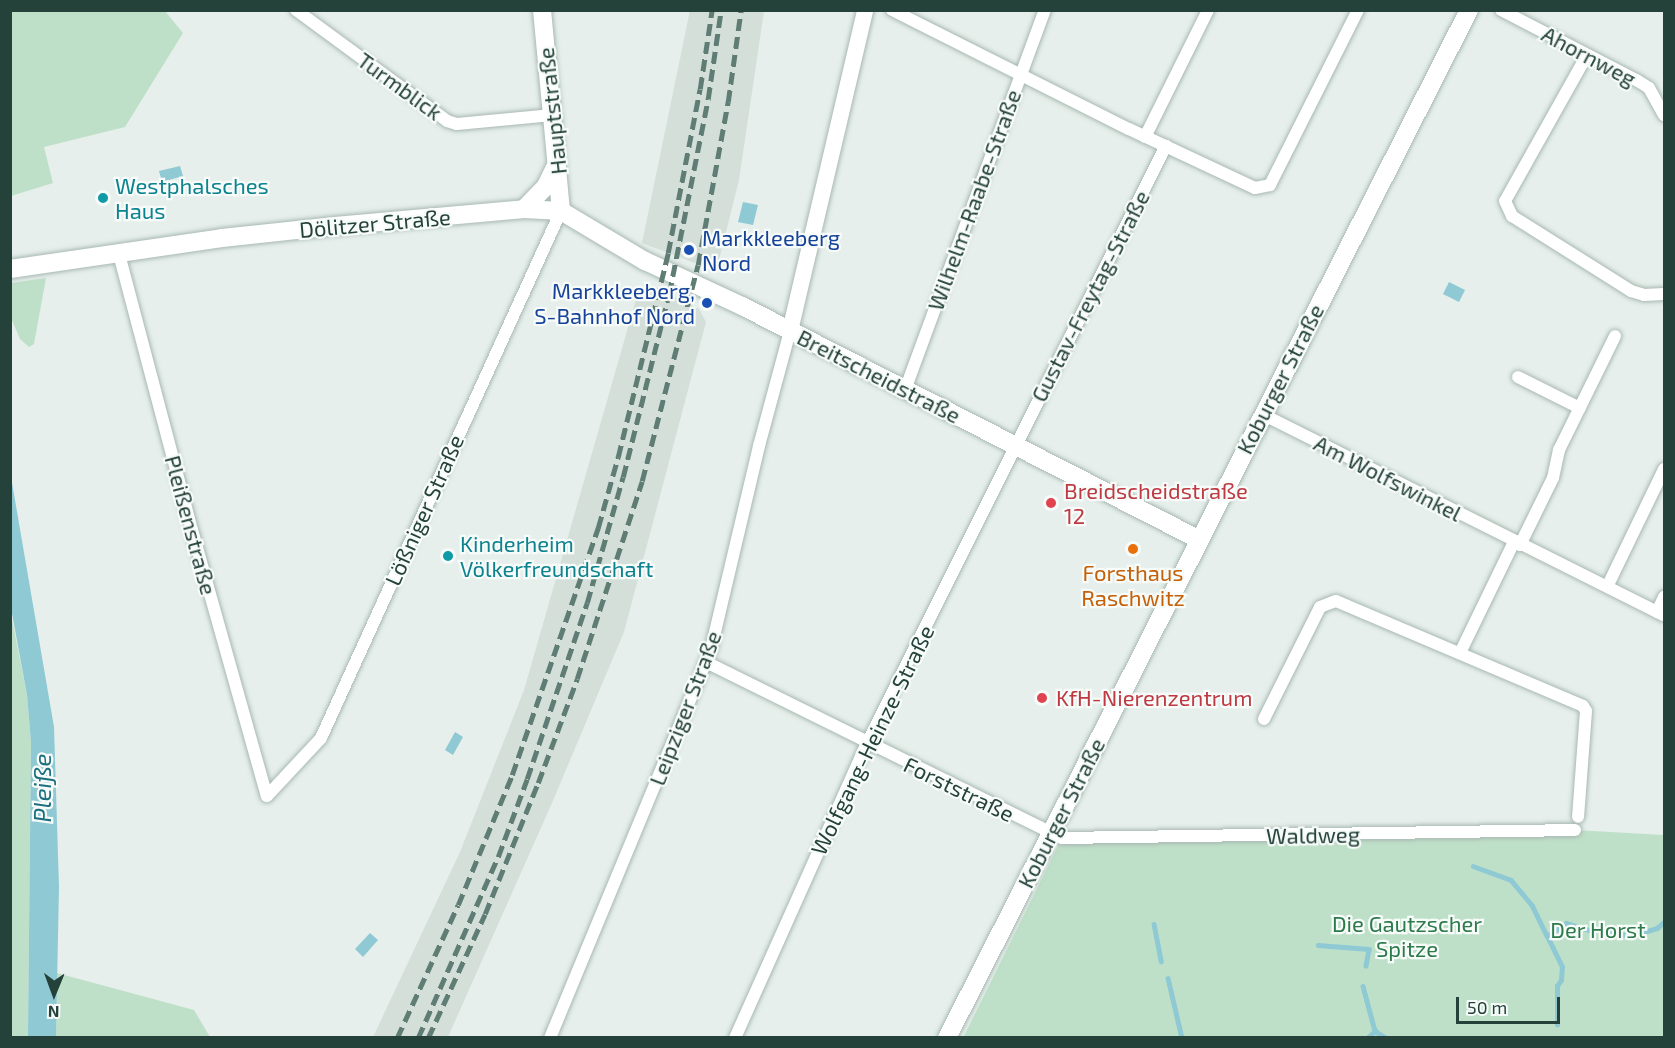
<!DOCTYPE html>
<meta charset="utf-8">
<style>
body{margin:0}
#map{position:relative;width:1675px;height:1048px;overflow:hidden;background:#e6efeb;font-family:"Exo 2",sans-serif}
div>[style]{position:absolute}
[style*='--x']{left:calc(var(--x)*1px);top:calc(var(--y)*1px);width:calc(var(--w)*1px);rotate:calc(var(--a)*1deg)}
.built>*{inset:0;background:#d4dfda}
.green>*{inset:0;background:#bfe0c8}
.water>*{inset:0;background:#8ec9d4}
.stream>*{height:4.5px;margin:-2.25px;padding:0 2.25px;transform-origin:2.25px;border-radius:2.25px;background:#8ec9d4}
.roads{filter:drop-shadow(0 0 2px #a8b8b2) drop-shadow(0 0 2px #a8b8b2)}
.minor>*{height:12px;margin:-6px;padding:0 6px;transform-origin:6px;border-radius:6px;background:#fff}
.tertiary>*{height:16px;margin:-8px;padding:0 8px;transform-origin:8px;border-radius:8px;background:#fff}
.secondary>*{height:18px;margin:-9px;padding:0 9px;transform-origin:9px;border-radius:9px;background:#fff}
.rail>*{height:4.5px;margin-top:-2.25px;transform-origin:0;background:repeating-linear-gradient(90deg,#5f7d75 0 12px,transparent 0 18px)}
.dots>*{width:16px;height:16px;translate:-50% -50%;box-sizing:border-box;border:3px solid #f7fbf9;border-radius:50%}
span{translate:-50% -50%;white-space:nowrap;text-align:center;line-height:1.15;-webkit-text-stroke:4.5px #f7fbf9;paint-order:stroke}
.street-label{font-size:22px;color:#24423a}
.culture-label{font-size:22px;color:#0d838f}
.left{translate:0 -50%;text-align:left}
.transit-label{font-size:22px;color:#164399}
.right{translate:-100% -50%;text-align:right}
.health-label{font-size:22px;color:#be3a42}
.food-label{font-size:22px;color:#c56008}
.park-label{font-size:22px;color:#2d7a4b}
.water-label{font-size:24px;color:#1c6f80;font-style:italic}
.frame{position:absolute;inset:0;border:12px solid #24423a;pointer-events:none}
.north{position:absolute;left:24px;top:964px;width:60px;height:60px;-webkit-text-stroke:4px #f7fbf9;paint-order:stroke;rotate:181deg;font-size:16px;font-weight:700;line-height:24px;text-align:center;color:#24423a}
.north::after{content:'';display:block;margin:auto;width:21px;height:27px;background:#24423a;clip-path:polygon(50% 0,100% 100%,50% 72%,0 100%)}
.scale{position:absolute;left:1456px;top:997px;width:104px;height:27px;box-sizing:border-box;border:3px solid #24423a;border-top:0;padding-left:8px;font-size:18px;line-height:21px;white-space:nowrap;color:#24423a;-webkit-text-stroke:4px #f7fbf9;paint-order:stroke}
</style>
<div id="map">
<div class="built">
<i style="clip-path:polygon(690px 10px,764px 11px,739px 180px,718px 264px,708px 268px,642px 243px)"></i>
<i style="clip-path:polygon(652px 286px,699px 309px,706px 322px,624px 632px,552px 803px,448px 1037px,373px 1037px,460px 852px,524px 690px,635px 303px,639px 291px)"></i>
</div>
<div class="green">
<i style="clip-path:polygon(11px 10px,165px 11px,183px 33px,125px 127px,44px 147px,53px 183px,11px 196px)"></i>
<i style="clip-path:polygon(46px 278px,34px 344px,29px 347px,20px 339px,11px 318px,11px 283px)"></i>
<i style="clip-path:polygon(10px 609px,27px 695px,31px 742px,28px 1038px,10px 1037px)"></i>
<i style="clip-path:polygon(1575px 830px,1664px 835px,1664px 1037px,963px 1038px,1062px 838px)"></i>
<i style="clip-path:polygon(57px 973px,194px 1010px,210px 1037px,56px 1038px)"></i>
</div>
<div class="water">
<i style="clip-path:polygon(180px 166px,183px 176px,162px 182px,159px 171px)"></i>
<i style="clip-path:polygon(743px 202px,758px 205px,753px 225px,738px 222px)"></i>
<i style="clip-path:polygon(1449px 282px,1465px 290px,1459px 302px,1443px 294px)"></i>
<i style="clip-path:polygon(10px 471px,54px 727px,59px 887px,56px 1037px,28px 1037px,31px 742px,27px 695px,11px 608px)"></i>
<i style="clip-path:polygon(455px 732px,463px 737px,453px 755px,445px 750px)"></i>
<i style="clip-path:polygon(370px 933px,378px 940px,363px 957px,355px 949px)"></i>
</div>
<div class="stream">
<i style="--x:1473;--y:866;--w:40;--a:20.2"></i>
<i style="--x:1511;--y:880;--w:33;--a:50"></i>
<i style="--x:1532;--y:905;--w:34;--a:64"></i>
<i style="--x:1154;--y:924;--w:38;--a:79"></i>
<i style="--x:1318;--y:945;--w:51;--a:4.5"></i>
<i style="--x:1369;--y:949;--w:17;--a:100"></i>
<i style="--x:1168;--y:978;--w:62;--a:76.9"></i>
<i style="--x:1363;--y:986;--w:47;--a:75.1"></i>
<i style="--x:1557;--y:1025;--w:39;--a:-90"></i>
<i style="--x:1557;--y:986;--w:7;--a:-56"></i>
<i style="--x:1561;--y:980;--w:13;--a:-86"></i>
<i style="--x:1562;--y:967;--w:34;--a:-116"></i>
<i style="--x:1547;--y:936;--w:23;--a:-34"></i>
<i style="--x:1566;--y:923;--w:28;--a:17"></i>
<i style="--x:1593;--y:931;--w:10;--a:-17"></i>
<i style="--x:1603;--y:928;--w:13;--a:27"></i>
<i style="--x:1615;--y:934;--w:19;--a:3"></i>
<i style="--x:1634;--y:935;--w:24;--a:-17"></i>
<i style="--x:1657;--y:928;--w:9;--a:-41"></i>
<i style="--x:1367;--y:1038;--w:11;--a:-41"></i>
<i style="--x:1375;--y:1031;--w:13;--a:32"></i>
</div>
<div class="roads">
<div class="minor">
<i style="--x:296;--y:10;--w:187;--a:36.3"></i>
<i style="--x:447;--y:121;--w:10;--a:17"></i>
<i style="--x:457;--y:124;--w:96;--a:-5.4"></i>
<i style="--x:892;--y:10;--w:265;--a:26.7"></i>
<i style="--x:1129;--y:129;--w:139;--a:25.1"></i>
<i style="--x:1255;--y:188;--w:15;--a:-11"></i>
<i style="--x:1270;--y:185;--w:196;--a:-63.3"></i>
<i style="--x:1501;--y:10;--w:154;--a:27.4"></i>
<i style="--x:1638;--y:81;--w:13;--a:32"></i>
<i style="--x:1649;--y:88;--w:31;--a:61"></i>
<i style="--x:1587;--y:55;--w:167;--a:119.3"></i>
<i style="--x:1505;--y:201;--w:17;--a:65"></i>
<i style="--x:1512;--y:216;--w:141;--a:32.2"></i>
<i style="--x:1631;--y:291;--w:14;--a:17"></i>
<i style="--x:1644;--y:295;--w:20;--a:-3"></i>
<i style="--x:1145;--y:137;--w:142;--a:-63.6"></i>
<i style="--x:119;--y:254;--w:285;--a:75.2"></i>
<i style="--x:192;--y:530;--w:276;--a:74.3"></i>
<i style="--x:1518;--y:377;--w:69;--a:26.6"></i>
<i style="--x:905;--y:390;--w:405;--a:-69.8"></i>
<i style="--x:1262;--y:414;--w:449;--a:26.6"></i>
<i style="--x:1520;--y:545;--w:75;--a:-63.8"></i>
<i style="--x:1553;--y:478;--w:29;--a:-78"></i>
<i style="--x:1559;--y:450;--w:127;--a:-63.8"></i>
<i style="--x:1608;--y:585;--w:129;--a:-64.2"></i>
<i style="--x:1657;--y:612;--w:17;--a:-65"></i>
<i style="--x:1460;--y:653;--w:123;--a:-64.1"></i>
<i style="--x:706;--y:662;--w:397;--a:26.3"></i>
<i style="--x:1062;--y:838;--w:513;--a:-0.89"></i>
<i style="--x:1264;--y:719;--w:125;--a:-63.4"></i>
<i style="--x:1320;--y:607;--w:17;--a:-21"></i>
<i style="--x:1336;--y:601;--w:268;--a:23"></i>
<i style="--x:1583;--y:706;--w:6;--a:59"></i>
<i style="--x:1586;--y:711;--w:106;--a:94.3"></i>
<i style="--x:267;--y:796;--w:79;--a:-47"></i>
<i style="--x:321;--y:738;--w:579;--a:-65.52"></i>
<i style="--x:550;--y:1038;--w:421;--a:-67.5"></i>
<i style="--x:711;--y:649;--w:209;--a:-76.7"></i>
<i style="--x:759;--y:446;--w:119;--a:-74.9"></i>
<i style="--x:735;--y:1038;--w:323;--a:-65.9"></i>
<i style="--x:867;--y:743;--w:668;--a:-63.4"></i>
</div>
<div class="tertiary">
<i style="--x:790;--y:331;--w:330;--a:-76.8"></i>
</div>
<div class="secondary">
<i style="--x:542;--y:10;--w:202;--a:84.6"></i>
<i style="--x:524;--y:209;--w:32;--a:-46"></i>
<i style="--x:546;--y:186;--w:25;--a:-64"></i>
<i style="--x:10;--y:269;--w:214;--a:-8.3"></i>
<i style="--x:222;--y:238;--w:114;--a:-6.1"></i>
<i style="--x:335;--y:226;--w:190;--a:-5.1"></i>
<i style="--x:524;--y:209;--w:37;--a:3"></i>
<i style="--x:561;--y:211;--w:98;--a:30.8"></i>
<i style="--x:645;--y:261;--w:107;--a:24.9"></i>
<i style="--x:742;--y:306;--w:512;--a:27.07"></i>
<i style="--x:947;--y:1038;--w:1153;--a:-63.08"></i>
</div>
</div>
<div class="rail">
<i style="--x:397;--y:1038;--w:146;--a:-65.4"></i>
<i style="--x:458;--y:905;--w:141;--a:-67.4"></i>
<i style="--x:512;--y:775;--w:262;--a:-70.8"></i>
<i style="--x:598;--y:528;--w:74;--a:-74.3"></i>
<i style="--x:618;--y:457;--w:210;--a:-76.2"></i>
<i style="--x:668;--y:253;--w:167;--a:-79"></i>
<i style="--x:700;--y:89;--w:80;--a:-81.4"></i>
<i style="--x:418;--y:1038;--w:198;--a:-66.2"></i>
<i style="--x:498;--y:857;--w:83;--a:-69.6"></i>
<i style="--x:527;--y:779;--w:186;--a:-71.2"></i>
<i style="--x:587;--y:603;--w:131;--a:-74.1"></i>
<i style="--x:623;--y:477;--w:189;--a:-75.9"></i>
<i style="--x:669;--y:294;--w:199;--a:-78.7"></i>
<i style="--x:708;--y:99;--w:90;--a:-81.7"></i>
<i style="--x:428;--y:1038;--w:136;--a:-65.3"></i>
<i style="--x:485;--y:914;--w:141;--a:-68"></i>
<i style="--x:538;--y:783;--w:111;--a:-69.4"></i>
<i style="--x:577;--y:679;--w:208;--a:-71.8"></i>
<i style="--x:642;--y:481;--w:223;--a:-75.5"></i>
<i style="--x:698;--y:265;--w:166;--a:-79.6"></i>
<i style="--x:728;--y:102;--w:93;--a:-82"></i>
</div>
<div class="dots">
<i style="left:103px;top:198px;background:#0f9aa8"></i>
<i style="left:689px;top:250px;background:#1a4fb4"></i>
<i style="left:707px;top:303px;background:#1a4fb4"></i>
<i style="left:1051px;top:503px;background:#e0444e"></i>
<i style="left:1133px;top:549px;background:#e8710a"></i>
<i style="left:448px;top:556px;background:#0f9aa8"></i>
<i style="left:1042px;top:698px;background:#e0444e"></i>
</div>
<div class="street-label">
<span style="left:1589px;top:56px;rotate:28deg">Ahornweg</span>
<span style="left:400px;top:86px;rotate:36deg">Turmblick</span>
<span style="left:552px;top:111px;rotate:-96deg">Hauptstraße</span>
<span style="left:974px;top:200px;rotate:-70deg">Wilhelm-Raabe-Straße</span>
<span style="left:375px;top:223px;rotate:-5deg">Dölitzer Straße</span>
<span style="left:1090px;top:296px;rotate:-63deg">Gustav-Freytag-Straße</span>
<span style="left:879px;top:376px;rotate:27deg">Breitscheidstraße</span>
<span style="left:1280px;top:379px;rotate:-63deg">Koburger Straße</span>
<span style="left:1388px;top:478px;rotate:27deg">Am Wolfswinkel</span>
<span style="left:424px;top:510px;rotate:-66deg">Lößniger Straße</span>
<span style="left:191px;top:525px;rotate:75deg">Pleißenstraße</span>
<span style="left:685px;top:708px;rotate:-69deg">Leipziger Straße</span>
<span style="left:872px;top:740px;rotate:-64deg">Wolfgang-Heinze-Straße</span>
<span style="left:959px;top:789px;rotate:26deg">Forststraße</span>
<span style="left:1061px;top:813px;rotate:-63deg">Koburger Straße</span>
<span style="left:1313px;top:835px;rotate:-1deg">Waldweg</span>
</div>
<div class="culture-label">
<span class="left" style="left:115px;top:198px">Westphalsches<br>Haus</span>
<span class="left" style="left:460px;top:556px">Kinderheim<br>Völkerfreundschaft</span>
</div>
<div class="transit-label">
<span class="left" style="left:702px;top:250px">Markkleeberg<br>Nord</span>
<span class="right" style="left:695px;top:303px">Markkleeberg,<br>S-Bahnhof Nord</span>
</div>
<div class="health-label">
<span class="left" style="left:1064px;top:503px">Breidscheidstraße<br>12</span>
<span class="left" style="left:1056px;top:698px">KfH-Nierenzentrum</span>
</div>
<div class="food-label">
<span style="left:1133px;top:585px">Forsthaus<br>Raschwitz</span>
</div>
<div class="park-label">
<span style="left:1407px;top:936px">Die Gautzscher<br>Spitze</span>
<span style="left:1598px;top:930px">Der Horst</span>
</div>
<div class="water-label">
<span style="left:42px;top:788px;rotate:-90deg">Pleiße</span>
</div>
<div class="frame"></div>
<div class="north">N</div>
<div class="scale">50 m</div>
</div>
